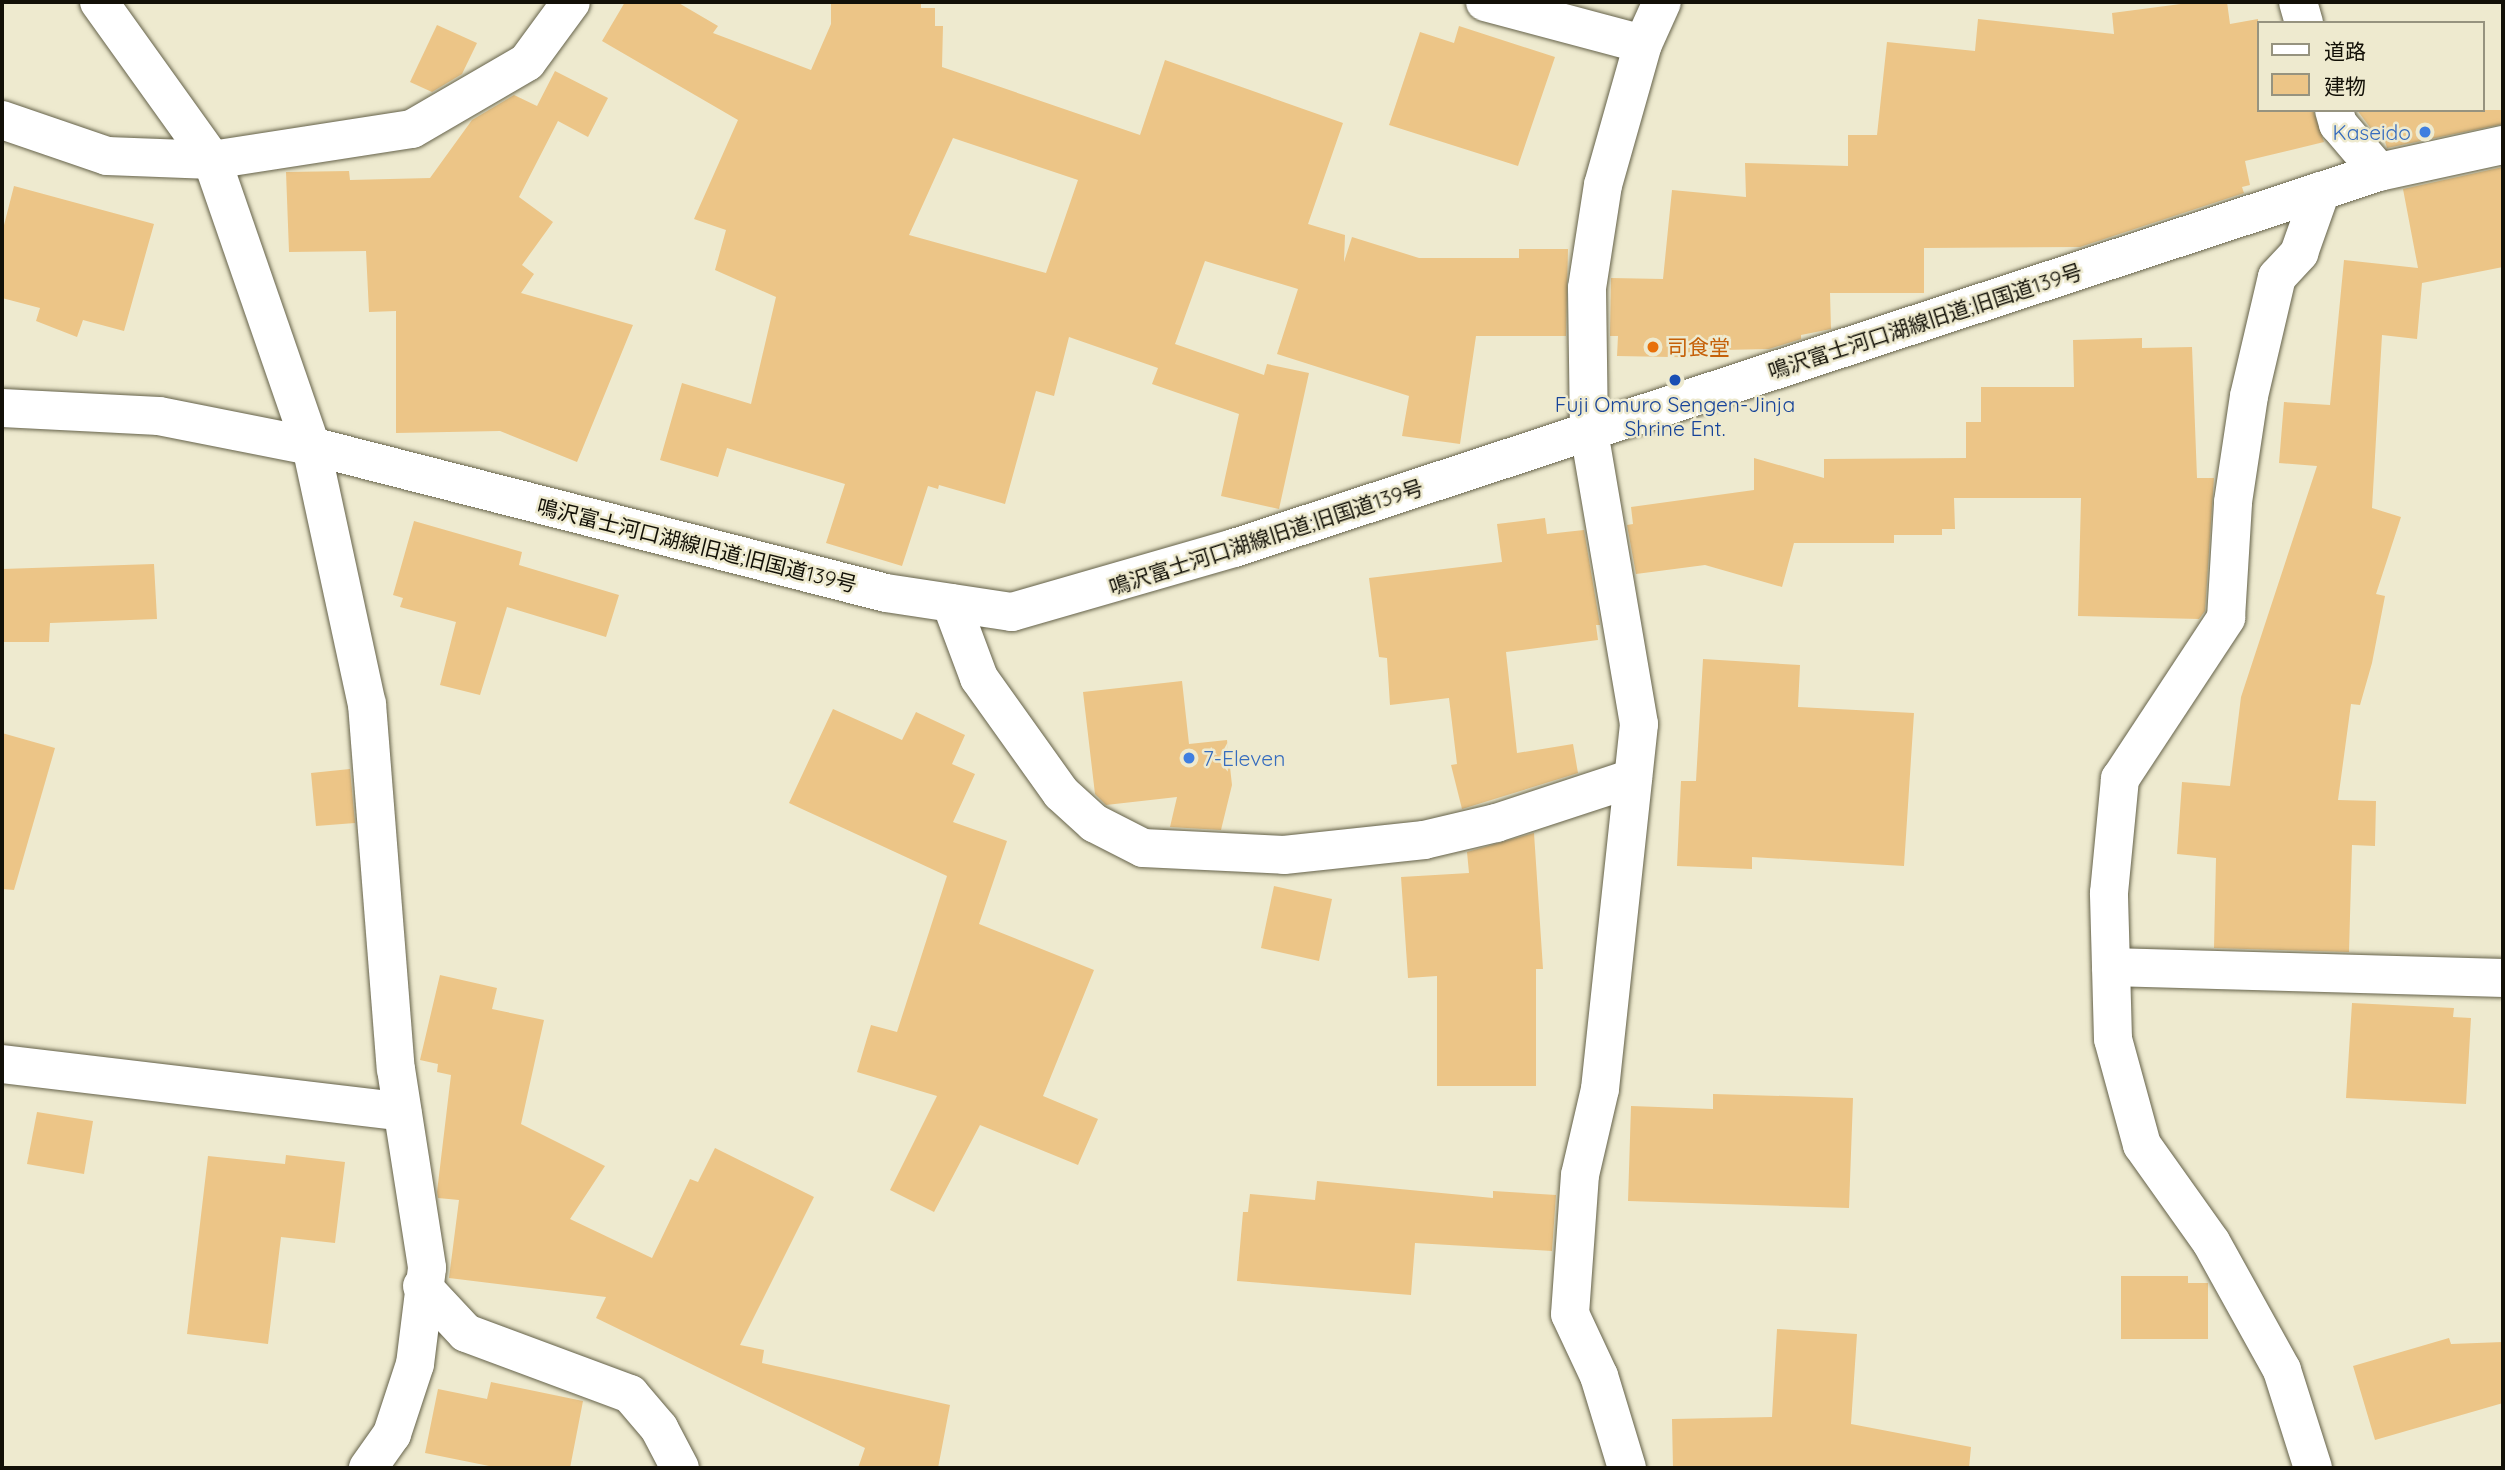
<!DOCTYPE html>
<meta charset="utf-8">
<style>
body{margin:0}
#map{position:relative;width:2505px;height:1470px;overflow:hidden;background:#eeeacf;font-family:Quicksand,"Noto Sans JP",sans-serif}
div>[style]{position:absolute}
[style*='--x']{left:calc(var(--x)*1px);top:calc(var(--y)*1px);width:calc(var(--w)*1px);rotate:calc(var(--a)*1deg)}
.building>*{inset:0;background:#ecc587}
.roads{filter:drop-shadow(0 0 2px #65624a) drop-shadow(0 0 2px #65624a)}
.minor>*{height:38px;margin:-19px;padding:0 19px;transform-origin:19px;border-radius:19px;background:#fff}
.dots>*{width:19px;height:19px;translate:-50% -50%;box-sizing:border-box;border:4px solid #eeeacf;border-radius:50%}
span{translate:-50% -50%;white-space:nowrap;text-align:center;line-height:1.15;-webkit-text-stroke:5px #eeeacf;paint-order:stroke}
.shop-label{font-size:21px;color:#366cbe}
.right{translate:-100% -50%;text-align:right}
.left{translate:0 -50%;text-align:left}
.street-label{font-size:21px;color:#121007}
.food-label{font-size:21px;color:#c56008}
.transit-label{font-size:21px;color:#164399}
.frame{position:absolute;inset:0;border:4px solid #121007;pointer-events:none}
.legend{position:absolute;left:2257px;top:21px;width:228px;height:91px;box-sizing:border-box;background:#eeeacf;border:2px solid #96937f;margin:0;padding:9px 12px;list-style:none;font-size:21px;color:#121007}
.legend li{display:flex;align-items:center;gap:14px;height:35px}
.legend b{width:35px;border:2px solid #96937f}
</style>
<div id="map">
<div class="building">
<i style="clip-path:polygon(evenodd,625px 2px,677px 2px,718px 26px,713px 33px,811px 70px,831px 24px,831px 4px,921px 2px,921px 8px,935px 8px,935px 26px,943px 26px,942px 67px,1140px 135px,1165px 60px,1343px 123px,1308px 224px,1345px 235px,1344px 262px,1352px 237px,1419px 258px,1519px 258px,1519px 249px,1568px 249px,1566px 336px,1476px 336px,1460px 444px,1402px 436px,1409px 396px,1277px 354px,1298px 289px,1205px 261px,1175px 344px,1264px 375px,1267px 364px,1309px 373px,1279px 509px,1221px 496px,1239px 414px,1152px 384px,1158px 368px,1069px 337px,1054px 396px,1036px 391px,1005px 504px,939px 485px,938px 489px,928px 486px,902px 566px,826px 543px,845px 484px,727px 448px,718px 477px,660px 460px,682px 383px,751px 404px,776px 297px,715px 270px,726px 230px,694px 219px,738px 120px,602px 41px,625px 2px,953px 138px,1078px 180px,1046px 273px,909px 235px,953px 138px)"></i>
<i style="clip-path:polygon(2196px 2px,2227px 2px,2230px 24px,2258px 19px,2258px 110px,2313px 110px,2324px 142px,2245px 161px,2250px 185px,2242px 187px,2244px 193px,2080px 247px,1924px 248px,1924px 293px,1830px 293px,1831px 329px,1801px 335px,1801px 339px,1769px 349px,1723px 350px,1723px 358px,1617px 356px,1618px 336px,1610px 336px,1611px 278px,1663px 279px,1672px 190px,1746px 197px,1745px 163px,1848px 166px,1848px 135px,1877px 135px,1887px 42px,1975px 51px,1978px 19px,2114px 34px,2112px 13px)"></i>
<i style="clip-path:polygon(437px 25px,477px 43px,462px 74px,432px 92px,410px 82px)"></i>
<i style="clip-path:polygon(1459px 26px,1555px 57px,1518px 166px,1389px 125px,1420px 32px,1454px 43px)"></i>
<i style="clip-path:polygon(555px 71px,608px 98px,588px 137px,558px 121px,519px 197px,553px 222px,522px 265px,534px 274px,521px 293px,633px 325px,577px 462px,500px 431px,396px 433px,396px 311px,369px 312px,366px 251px,289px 252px,286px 172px,349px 171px,350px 180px,430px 178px,472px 120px,514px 95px,537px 106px)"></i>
<i style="clip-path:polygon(2357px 110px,2503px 110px,2503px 124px,2387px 148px,2381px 128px,2372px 130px)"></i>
<i style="clip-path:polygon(2503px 167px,2503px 267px,2422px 283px,2417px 339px,2382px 335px,2372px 508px,2401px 517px,2376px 594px,2385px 596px,2372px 663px,2360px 705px,2351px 704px,2338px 800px,2376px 801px,2375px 846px,2352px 845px,2349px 952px,2214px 948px,2216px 858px,2177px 854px,2182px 782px,2230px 786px,2241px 697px,2317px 466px,2279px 463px,2284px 402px,2330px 405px,2344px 260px,2418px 268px,2403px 189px)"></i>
<i style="clip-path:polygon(14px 186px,154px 224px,124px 331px,83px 320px,77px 337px,36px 321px,40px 308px,2px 298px,2px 233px)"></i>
<i style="clip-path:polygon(2142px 338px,2142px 348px,2192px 347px,2197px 478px,2214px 478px,2205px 611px,2199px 619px,2078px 616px,2081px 498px,1954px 498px,1955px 529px,1942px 529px,1942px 535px,1894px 535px,1894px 543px,1794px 543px,1782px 587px,1705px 565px,1636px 574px,1627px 525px,1633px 524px,1631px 507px,1754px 490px,1754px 458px,1824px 478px,1824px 459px,1966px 458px,1966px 422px,1981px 422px,1981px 387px,2074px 387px,2073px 340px)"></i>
<i style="clip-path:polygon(1545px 518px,1547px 534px,1584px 530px,1600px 625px,1596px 625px,1598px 640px,1506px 652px,1517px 753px,1573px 744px,1578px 773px,1462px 809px,1451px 765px,1457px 764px,1449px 698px,1390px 705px,1387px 658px,1379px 657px,1369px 578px,1502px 562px,1497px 524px)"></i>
<i style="clip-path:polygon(414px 521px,522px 552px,519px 565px,619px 595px,606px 637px,507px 607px,480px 695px,440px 685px,456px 622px,400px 607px,403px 598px,393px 595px)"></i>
<i style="clip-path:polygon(154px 564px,157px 619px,50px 623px,49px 642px,2px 642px,2px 569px)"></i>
<i style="clip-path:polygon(1703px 659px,1800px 665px,1798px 707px,1914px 713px,1904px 866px,1752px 857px,1752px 869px,1677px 866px,1681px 781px,1696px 781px)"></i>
<i style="clip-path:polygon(1182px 681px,1189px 744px,1227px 740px,1232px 785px,1221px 830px,1170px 827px,1177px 797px,1106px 805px,1095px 794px,1083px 692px)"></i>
<i style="clip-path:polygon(833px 709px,902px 740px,916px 712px,965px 735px,952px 764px,975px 774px,953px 822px,1007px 841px,979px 924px,1094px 970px,1043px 1096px,1098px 1119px,1078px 1165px,980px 1125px,934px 1212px,890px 1190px,937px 1096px,857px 1072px,871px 1025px,897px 1032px,947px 876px,789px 803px)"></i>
<i style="clip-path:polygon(2px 733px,55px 748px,14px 890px,2px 889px)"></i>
<i style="clip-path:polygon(350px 769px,355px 823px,316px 826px,311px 773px)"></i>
<i style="clip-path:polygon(1534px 833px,1543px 969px,1536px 969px,1536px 1086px,1437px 1086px,1437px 976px,1408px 978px,1401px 877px,1469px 873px,1467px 852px)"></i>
<i style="clip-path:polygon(1274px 886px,1332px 899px,1319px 961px,1261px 948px)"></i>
<i style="clip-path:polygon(440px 975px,497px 988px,492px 1009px,544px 1020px,521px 1124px,605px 1166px,570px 1219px,652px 1258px,690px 1179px,698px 1182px,715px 1148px,814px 1197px,740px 1345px,764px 1350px,762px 1363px,950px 1405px,938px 1468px,858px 1468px,865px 1448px,596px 1318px,606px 1297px,449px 1278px,459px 1200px,438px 1198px,437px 1192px,451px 1075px,437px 1072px,438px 1064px,420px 1060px)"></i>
<i style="clip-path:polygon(2352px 1003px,2454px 1008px,2453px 1017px,2471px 1018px,2466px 1104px,2346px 1098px)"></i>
<i style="clip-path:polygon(1713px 1094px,1853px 1098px,1849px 1208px,1628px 1201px,1631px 1106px,1713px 1109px)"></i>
<i style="clip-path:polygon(37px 1112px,93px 1121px,84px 1174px,27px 1164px)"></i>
<i style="clip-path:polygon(286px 1155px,345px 1162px,335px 1243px,281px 1237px,268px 1344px,187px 1334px,208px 1156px,285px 1164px)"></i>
<i style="clip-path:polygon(1317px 1181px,1493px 1198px,1493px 1191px,1556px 1195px,1552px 1251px,1415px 1243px,1411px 1295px,1237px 1281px,1243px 1212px,1248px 1212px,1250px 1194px,1315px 1200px)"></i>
<i style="clip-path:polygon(2121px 1276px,2188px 1276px,2188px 1283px,2208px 1283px,2208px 1339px,2121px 1339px)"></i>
<i style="clip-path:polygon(1777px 1329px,1857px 1334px,1851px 1424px,1971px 1447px,1969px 1468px,1673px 1468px,1672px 1419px,1772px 1417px)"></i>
<i style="clip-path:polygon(2449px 1338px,2451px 1344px,2503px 1342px,2503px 1403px,2375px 1440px,2353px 1366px)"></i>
<i style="clip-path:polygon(491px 1382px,583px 1401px,570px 1468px,499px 1468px,425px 1453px,438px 1389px,487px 1399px)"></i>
</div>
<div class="roads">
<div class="minor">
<i style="--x:99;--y:2;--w:194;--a:54.4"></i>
<i style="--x:212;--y:160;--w:303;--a:70.9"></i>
<i style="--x:311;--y:446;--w:264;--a:77.8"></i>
<i style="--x:367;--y:704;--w:366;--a:85.5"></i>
<i style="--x:396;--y:1069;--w:201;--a:81.1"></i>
<i style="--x:427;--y:1268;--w:97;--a:97.1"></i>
<i style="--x:415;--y:1364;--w:74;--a:108.2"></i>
<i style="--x:392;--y:1434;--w:42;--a:125.2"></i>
<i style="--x:1485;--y:2;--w:163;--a:14.9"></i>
<i style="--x:2298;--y:2;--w:22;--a:74"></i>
<i style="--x:2334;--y:110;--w:15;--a:74"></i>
<i style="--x:2338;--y:124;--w:63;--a:49.5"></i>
<i style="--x:2;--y:120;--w:111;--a:18.9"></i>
<i style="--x:107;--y:156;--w:105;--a:2.2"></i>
<i style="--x:212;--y:160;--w:202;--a:-8.8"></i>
<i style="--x:412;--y:129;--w:133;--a:-30.2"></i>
<i style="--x:527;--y:62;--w:74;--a:-53.7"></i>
<i style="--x:2;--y:408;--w:157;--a:2.9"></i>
<i style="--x:159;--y:416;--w:155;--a:11.2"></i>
<i style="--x:311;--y:446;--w:593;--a:14.34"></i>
<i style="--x:886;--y:593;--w:127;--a:8.6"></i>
<i style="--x:1012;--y:612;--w:231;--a:-16.1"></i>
<i style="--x:1234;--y:548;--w:1205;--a:-18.18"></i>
<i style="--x:2379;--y:172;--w:127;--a:-12.3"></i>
<i style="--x:951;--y:603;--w:80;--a:69.5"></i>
<i style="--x:979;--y:678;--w:141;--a:54.5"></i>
<i style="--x:1061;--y:793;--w:45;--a:42.3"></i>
<i style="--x:1094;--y:823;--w:55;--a:27"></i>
<i style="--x:1143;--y:848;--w:141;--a:2.8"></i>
<i style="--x:1284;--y:855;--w:141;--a:-6.1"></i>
<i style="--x:1424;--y:840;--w:74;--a:-13.3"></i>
<i style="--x:1496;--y:823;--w:144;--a:-18.2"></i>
<i style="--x:2111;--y:967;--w:392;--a:1.6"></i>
<i style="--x:2;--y:1064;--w:403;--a:6.8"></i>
<i style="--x:422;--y:1286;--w:64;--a:46.9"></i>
<i style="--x:466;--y:1333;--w:175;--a:20.4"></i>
<i style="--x:630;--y:1394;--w:45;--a:49.5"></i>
<i style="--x:659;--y:1428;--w:45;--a:62.3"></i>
<i style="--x:1627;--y:1468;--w:96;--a:-106.9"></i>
<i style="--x:1599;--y:1376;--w:68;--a:-115.1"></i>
<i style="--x:1570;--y:1314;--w:139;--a:-85.9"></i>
<i style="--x:1580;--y:1175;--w:88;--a:-76.9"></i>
<i style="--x:1600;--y:1089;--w:367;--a:-83.9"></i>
<i style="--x:1639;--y:724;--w:296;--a:-99.7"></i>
<i style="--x:1589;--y:432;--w:144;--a:-90.8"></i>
<i style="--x:1587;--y:288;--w:104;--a:-81.2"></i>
<i style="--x:1603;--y:185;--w:147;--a:-74.2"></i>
<i style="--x:1643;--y:44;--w:46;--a:-65.7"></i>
<i style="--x:2313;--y:1468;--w:103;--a:-107.6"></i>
<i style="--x:2282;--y:1370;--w:146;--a:-119"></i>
<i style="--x:2211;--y:1242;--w:119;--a:-125.4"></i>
<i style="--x:2142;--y:1145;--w:110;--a:-105.3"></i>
<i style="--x:2113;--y:1039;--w:146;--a:-91.6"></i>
<i style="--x:2109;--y:893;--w:115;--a:-84.5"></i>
<i style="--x:2120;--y:779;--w:193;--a:-56.6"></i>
<i style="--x:2226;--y:618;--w:116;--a:-86.5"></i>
<i style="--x:2233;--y:502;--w:107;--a:-81.4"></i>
<i style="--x:2249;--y:396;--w:122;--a:-76.8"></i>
<i style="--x:2277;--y:277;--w:33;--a:-47"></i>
<i style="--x:2299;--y:253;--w:66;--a:-70.5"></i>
</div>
</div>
<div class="dots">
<i style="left:2425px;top:132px;background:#3f7fe0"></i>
<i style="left:1653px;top:347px;background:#e8710a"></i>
<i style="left:1675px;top:380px;background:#1a4fb4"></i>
<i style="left:1189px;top:758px;background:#3f7fe0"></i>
</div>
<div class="shop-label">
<span class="right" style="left:2411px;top:132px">Kaseido</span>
<span class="left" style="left:1203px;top:758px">7-Eleven</span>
</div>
<div class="street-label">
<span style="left:1925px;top:321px;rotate:-18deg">鳴沢富士河口湖線旧道;旧国道139号</span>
<span style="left:1266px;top:537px;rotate:-18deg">鳴沢富士河口湖線旧道;旧国道139号</span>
<span style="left:697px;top:545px;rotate:14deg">鳴沢富士河口湖線旧道;旧国道139号</span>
</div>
<div class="food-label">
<span class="left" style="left:1667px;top:347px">司食堂</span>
</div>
<div class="transit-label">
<span style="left:1675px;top:416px">Fuji Omuro Sengen-Jinja<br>Shrine Ent.</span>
</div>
<div class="frame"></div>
<ul class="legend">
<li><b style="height:9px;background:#fff"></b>道路</li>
<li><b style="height:19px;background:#ecc587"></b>建物</li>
</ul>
</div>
